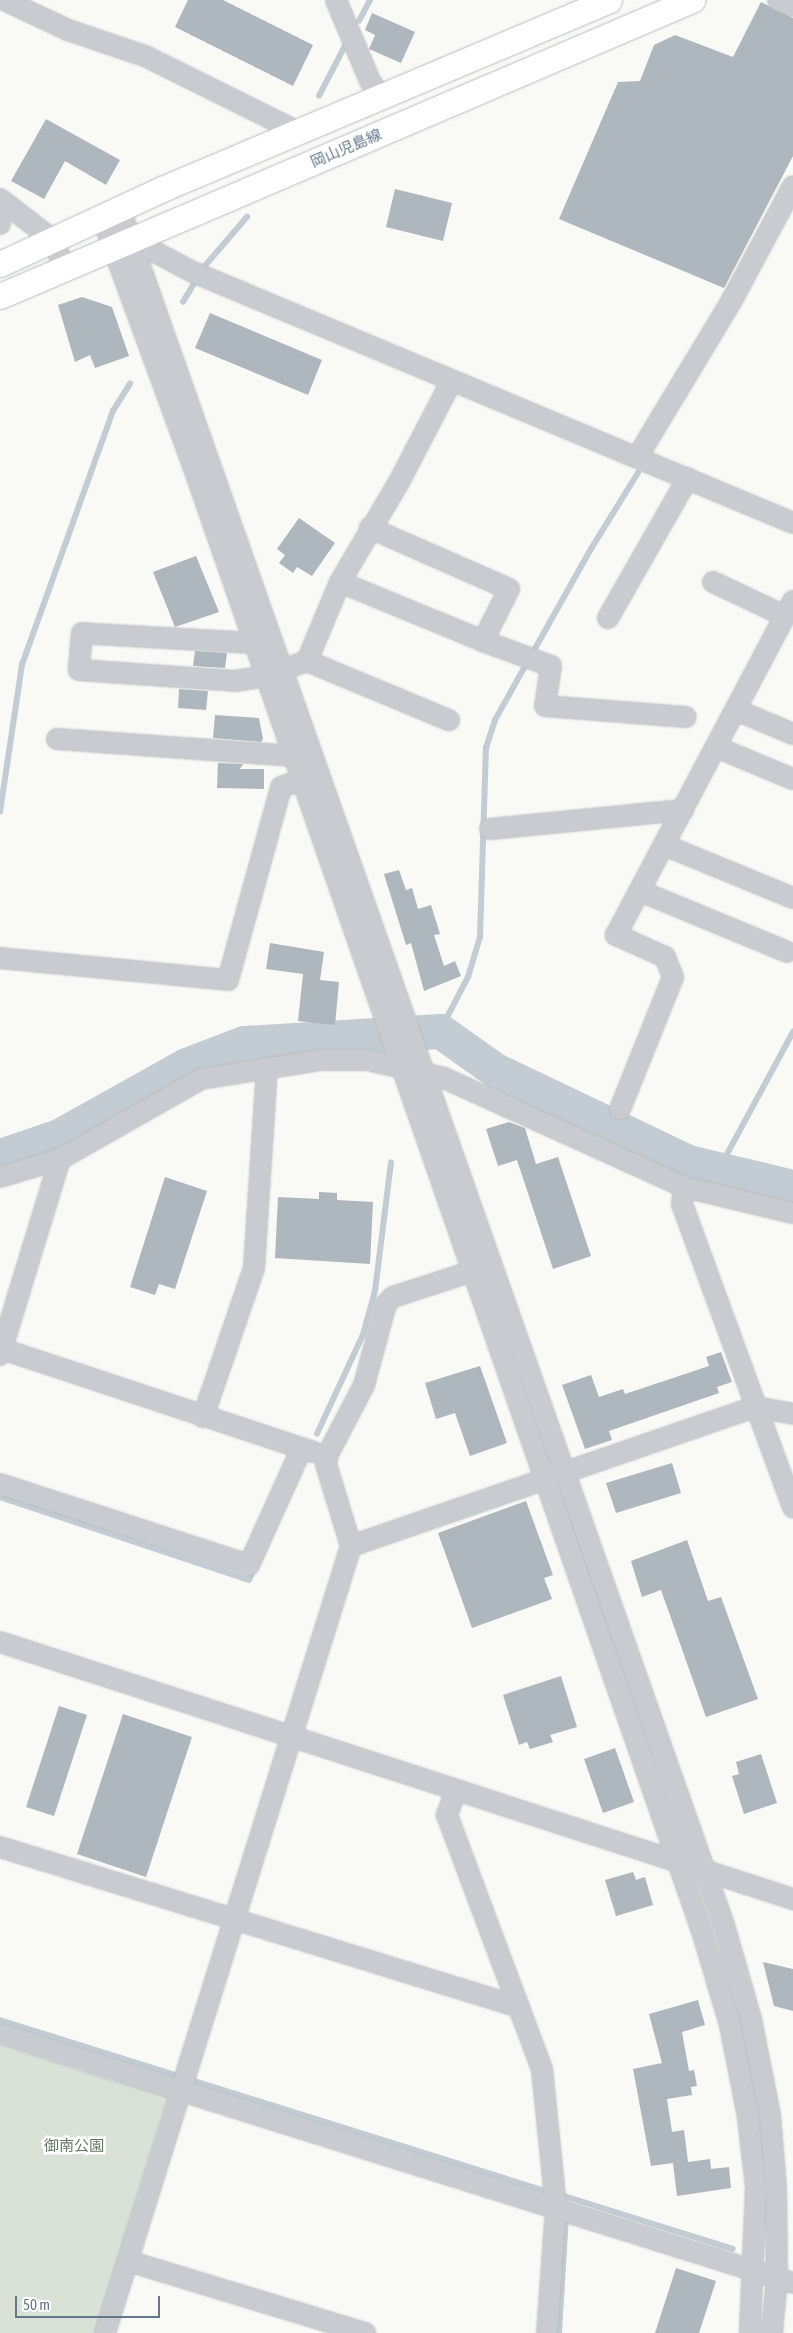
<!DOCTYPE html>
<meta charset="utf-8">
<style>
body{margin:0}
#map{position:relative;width:793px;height:2333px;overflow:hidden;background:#f9f9f6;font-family:"Asap Condensed","Noto Sans JP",sans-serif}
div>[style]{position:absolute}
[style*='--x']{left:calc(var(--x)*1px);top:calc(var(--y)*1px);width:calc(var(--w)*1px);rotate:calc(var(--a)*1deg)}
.green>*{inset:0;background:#dae1d7}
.stream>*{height:5.5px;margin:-2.75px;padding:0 2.75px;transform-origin:2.75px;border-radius:2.75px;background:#c2ccd2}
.river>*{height:35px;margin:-17.5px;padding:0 17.5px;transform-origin:17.5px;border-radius:17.5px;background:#c2ccd2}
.building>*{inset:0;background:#aeb7be}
.roads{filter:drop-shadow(0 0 1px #b9bdc1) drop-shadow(0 0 1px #b9bdc1)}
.minor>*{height:20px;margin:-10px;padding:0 10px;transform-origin:10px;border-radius:10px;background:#c8ccd0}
.major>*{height:25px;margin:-12.5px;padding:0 12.5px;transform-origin:12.5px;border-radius:12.5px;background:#fff}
span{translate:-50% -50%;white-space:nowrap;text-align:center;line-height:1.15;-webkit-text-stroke:5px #fff;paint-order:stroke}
.street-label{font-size:15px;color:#65778a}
.park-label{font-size:15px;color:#647a60}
.scale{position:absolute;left:15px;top:2296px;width:145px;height:22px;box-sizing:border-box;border:2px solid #65778a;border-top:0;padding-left:6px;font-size:15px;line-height:18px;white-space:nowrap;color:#65778a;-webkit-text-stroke:4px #fff;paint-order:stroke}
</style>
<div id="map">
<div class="green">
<i style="clip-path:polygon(0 2046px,167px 2097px,95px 2333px,0 2333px)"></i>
</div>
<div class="stream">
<i style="--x:359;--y:21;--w:24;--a:-62"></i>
<i style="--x:319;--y:96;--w:59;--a:-62.6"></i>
<i style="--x:183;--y:302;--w:41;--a:-59"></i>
<i style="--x:204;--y:267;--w:66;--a:-49.3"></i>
<i style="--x:0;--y:812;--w:149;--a:-81.5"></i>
<i style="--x:22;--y:665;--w:270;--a:-70.3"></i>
<i style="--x:113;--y:411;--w:32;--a:-58"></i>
<i style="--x:440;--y:1031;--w:61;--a:-62.6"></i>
<i style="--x:468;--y:977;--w:42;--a:-73.3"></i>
<i style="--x:480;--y:937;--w:189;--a:-88.2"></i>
<i style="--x:486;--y:748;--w:29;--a:-72"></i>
<i style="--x:495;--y:720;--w:196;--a:-60.7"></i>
<i style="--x:591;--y:549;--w:89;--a:-58.3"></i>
<i style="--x:719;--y:1169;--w:156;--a:-61.6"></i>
<i style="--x:317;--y:1434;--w:109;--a:-65.1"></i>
<i style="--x:363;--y:1335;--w:46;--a:-74.7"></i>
<i style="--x:375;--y:1291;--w:129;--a:-82.9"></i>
<i style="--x:0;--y:1497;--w:262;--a:18.4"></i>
<i style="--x:249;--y:1580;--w:12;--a:-66"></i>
<i style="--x:0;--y:2020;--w:575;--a:17.4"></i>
<i style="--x:558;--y:2194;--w:183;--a:17.4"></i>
<i style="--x:559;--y:2333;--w:118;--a:-86.6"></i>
</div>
<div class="river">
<i style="--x:0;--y:1156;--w:62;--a:-18.7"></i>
<i style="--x:59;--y:1136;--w:145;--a:-29.2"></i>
<i style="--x:186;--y:1065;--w:62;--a:-20.8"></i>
<i style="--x:244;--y:1043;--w:196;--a:-3.5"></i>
<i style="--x:440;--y:1031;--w:67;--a:35.3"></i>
<i style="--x:495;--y:1070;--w:214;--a:25.5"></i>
<i style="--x:688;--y:1162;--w:108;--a:13.4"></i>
</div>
<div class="building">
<i style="clip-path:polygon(188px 0,223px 0,313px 45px,293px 86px,175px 27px)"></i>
<i style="clip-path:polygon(761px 2px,793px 18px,793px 156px,724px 288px,559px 219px,618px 82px,640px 81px,654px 45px,675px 35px,733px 57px)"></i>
<i style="clip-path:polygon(372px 13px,415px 32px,401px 63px,369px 49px,375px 35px,365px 30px)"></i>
<i style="clip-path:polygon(46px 119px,120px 160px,106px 185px,65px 161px,44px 199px,11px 181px)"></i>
<i style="clip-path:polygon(395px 189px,452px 203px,443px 241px,386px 227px)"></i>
<i style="clip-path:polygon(82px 297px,112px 307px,129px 356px,95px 368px,90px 355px,75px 362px,58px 305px)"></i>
<i style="clip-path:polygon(210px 313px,322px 360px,308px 395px,195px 348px)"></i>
<i style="clip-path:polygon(299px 518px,335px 543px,312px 576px,297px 567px,293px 573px,279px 563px,285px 555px,277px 549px)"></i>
<i style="clip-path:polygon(196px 556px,219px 612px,175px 627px,153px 572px)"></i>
<i style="clip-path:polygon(195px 651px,227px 653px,225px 668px,193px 666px)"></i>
<i style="clip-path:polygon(179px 689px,208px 691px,206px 710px,178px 708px)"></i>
<i style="clip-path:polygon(215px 715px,259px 718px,263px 739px,261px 742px,213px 738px)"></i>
<i style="clip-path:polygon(218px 763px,243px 764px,240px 769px,264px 769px,264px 789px,217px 788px)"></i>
<i style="clip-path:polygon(399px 870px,406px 890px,412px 888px,418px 909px,431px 905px,440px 934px,434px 935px,444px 966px,455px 961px,461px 976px,424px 991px,411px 943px,406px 945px,384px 874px)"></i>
<i style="clip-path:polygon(270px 943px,324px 952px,320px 980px,339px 982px,335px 1025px,298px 1021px,303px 974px,266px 969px)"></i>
<i style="clip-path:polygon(509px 1122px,525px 1128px,536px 1164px,558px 1157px,591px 1256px,553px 1269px,517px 1160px,498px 1166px,486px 1129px)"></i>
<i style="clip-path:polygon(165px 1177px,207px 1191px,175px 1289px,159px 1284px,155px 1295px,130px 1287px)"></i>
<i style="clip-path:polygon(319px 1192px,337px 1193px,337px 1200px,373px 1202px,370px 1264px,275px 1258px,278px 1197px,319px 1199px)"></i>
<i style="clip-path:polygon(721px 1352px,732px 1382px,717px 1387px,719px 1393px,609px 1431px,612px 1440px,585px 1449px,562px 1385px,591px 1375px,599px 1397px,623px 1389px,625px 1394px,709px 1366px,706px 1357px)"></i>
<i style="clip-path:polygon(480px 1366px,507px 1443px,470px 1456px,455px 1413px,436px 1419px,425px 1383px)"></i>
<i style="clip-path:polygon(672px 1463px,681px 1493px,616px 1513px,606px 1483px)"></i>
<i style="clip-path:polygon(526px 1501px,553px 1575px,544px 1578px,552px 1599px,472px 1628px,438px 1533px)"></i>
<i style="clip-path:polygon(687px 1540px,708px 1601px,721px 1597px,758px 1699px,706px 1717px,661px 1590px,642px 1597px,631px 1561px)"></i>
<i style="clip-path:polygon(561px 1676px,577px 1727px,550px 1735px,553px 1742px,530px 1749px,527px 1742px,519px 1745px,503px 1695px)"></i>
<i style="clip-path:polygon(59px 1706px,87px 1715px,54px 1816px,26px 1807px)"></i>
<i style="clip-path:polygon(123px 1714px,192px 1737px,146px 1877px,77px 1854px)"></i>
<i style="clip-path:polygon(615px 1748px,634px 1802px,603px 1813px,584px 1759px)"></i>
<i style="clip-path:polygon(761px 1754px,777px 1803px,744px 1814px,732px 1776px,739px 1774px,736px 1762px)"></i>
<i style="clip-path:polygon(633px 1872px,636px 1880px,645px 1877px,653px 1905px,616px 1916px,605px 1880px)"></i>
<i style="clip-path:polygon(763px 1962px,793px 1969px,793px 2011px,774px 2006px)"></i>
<i style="clip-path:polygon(698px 2000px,705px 2025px,682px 2032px,689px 2071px,694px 2070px,697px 2086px,691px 2087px,692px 2095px,667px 2099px,672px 2132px,684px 2130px,688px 2162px,710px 2159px,711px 2169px,729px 2167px,731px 2188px,677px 2196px,673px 2163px,651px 2166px,633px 2069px,662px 2063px,649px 2014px)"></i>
<i style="clip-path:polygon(676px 2268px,716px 2281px,699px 2333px,655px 2333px)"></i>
</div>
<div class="roads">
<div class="minor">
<i style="--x:4;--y:0;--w:71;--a:25.1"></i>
<i style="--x:68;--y:30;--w:81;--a:18.7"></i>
<i style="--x:145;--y:56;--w:171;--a:26.4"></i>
<i style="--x:336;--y:0;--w:88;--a:67.2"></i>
<i style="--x:370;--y:81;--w:18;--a:56"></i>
<i style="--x:778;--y:0;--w:16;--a:22"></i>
<i style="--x:0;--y:199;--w:67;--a:37.7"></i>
<i style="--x:53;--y:240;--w:31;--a:68"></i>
<i style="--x:120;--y:209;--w:1819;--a:70.61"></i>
<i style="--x:724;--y:1925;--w:98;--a:74"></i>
<i style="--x:751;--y:2019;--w:98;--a:78.8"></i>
<i style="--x:770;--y:2115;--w:73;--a:85.3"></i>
<i style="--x:776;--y:2188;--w:90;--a:89.4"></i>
<i style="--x:777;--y:2278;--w:55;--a:95.2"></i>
<i style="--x:102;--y:217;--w:277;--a:69.9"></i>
<i style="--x:197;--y:477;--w:1539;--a:70.85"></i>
<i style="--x:702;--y:1931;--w:98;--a:73.4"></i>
<i style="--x:730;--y:2025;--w:94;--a:78.9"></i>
<i style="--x:748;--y:2117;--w:70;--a:83.5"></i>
<i style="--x:756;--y:2187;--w:146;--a:92.4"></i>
<i style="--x:0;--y:222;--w:2;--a:90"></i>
<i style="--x:132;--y:240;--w:69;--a:27.7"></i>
<i style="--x:193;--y:272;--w:650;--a:22.7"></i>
<i style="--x:638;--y:456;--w:182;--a:-58.9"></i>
<i style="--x:732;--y:300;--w:129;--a:-61.8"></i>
<i style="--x:340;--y:582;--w:155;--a:22.4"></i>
<i style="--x:483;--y:641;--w:58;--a:-63.4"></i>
<i style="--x:509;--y:589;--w:152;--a:-156.3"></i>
<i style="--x:713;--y:582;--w:80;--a:25.3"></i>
<i style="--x:608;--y:618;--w:161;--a:-60.3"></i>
<i style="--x:483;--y:641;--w:72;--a:20.2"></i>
<i style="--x:551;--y:666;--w:40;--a:98.5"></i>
<i style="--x:545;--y:706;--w:141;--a:4.5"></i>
<i style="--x:253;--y:643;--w:171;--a:-176.7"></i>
<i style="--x:82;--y:633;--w:37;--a:95"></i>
<i style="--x:79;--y:670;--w:156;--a:4"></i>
<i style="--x:235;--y:681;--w:30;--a:-9"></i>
<i style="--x:265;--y:676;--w:45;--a:-19.7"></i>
<i style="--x:307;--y:661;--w:86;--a:-67.3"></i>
<i style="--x:340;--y:582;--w:118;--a:-59.5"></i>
<i style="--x:400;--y:480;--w:110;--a:-62.5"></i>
<i style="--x:307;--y:661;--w:154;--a:22.6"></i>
<i style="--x:736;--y:710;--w:62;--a:22.8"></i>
<i style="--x:57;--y:739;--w:236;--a:4.1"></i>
<i style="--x:716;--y:747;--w:83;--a:22.6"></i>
<i style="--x:490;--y:829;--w:194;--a:-5.6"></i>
<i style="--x:664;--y:845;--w:139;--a:22.3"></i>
<i style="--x:640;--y:891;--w:159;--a:22.5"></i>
<i style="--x:0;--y:958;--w:229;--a:5.5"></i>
<i style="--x:228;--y:980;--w:200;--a:-74.6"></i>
<i style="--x:281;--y:787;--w:34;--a:-19"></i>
<i style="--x:620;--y:1109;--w:142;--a:-68.1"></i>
<i style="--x:673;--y:977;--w:22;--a:-112"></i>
<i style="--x:665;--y:957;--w:54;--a:-155.8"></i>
<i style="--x:616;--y:935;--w:378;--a:-62.1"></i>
<i style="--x:0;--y:1177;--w:63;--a:-16.7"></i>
<i style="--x:60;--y:1159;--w:162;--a:-29.6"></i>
<i style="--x:201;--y:1079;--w:120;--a:-9.1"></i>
<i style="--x:319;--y:1060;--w:49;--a:0"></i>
<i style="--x:368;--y:1060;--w:78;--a:13.3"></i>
<i style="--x:444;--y:1078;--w:264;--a:24.4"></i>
<i style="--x:684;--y:1187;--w:112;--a:13.4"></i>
<i style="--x:684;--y:1187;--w:17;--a:97"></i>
<i style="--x:682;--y:1204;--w:323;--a:69.9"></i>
<i style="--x:2;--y:1349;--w:328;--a:18.3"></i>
<i style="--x:0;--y:1355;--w:205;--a:-73"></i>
<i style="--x:203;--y:1417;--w:157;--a:-71.1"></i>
<i style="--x:254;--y:1268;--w:201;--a:-86.3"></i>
<i style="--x:0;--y:1484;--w:262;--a:18"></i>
<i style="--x:249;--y:1565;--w:126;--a:-65.7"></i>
<i style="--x:351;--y:1546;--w:86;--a:-107"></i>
<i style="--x:326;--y:1464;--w:10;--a:-79"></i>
<i style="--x:328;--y:1454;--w:78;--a:-62.4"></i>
<i style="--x:364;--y:1385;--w:84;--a:-74.8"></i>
<i style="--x:386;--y:1304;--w:10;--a:-45"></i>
<i style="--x:393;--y:1297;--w:84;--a:-18"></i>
<i style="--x:0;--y:1642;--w:834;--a:17.96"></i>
<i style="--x:456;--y:1790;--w:27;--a:110"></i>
<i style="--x:447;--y:1815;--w:271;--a:69.5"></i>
<i style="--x:542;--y:2069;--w:140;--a:84.2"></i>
<i style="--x:556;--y:2208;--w:125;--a:94.1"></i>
<i style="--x:0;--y:1847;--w:543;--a:17.13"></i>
<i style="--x:0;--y:2034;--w:831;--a:17.43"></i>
<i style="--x:128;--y:2261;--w:248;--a:16.9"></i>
<i style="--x:105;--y:2333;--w:825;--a:-72.64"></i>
<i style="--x:351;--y:1546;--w:427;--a:-19"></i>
<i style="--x:755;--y:1407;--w:39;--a:10"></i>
</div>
<div class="major">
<i style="--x:0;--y:264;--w:179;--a:-24.8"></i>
<i style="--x:162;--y:189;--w:485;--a:-22.9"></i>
<i style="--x:0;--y:296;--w:753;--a:-23.16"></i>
</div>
</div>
<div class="street-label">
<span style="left:346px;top:148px;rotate:-23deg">岡山児島線</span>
</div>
<div class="park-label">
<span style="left:74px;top:2146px">御南公園</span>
</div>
<div class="scale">50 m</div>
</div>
